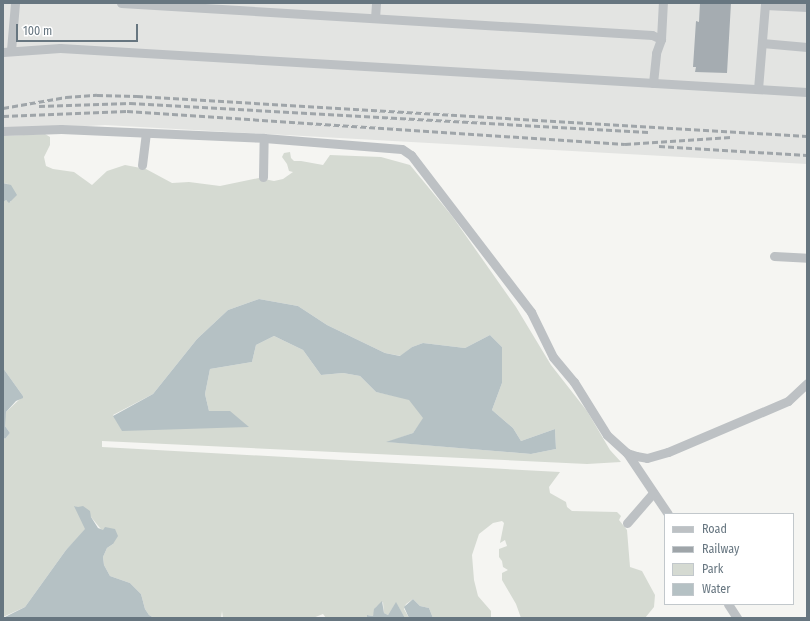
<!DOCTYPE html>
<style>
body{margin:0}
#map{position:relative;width:810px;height:621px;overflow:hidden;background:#f5f5f2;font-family:"Fira Sans Condensed",sans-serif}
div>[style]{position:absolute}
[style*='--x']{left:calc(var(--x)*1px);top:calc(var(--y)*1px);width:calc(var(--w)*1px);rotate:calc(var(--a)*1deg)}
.built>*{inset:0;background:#e3e4e2}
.green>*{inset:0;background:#d5dad2}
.water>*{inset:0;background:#b5c1c4}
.building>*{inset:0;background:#a5acb1}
.minor>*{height:9px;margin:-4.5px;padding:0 4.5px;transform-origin:4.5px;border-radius:4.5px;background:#bdc1c4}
.rail>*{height:2.5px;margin-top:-1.25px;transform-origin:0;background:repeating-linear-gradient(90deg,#9fa5a9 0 6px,transparent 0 9px)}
span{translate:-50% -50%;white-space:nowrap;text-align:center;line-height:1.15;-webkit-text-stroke:4px #fff;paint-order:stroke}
.frame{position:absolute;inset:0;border:4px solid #677680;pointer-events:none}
.legend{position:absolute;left:664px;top:513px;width:130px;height:92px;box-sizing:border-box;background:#fff;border:1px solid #c2c8cc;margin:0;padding:5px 7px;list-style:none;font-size:12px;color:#677680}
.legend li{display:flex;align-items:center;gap:8px;height:20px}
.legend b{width:20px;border:1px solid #c2c8cc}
.scale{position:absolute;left:16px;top:24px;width:122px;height:18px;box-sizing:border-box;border:2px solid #677680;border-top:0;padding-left:5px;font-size:12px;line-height:14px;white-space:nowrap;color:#677680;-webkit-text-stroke:3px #fff;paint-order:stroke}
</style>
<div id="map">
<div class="built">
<i style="clip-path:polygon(3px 3px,807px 3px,807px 164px,105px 125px,3px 131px)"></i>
</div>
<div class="green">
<i style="clip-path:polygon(evenodd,45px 134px,50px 137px,50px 145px,44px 157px,46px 166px,53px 169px,74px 172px,92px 185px,107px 171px,125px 165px,146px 169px,172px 183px,189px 182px,220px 186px,259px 178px,274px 181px,283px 179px,293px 172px,289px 171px,287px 164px,282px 157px,284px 153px,290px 152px,291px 158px,294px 161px,301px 161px,323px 165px,330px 155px,381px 157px,410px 165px,452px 216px,516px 307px,551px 365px,587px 411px,610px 450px,621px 462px,587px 464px,102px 441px,102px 447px,560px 472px,549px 487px,550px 493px,566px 502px,567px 507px,572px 511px,617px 512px,621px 516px,619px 520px,627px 530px,630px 567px,642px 571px,655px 595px,654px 607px,645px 618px,521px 618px,516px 604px,502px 580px,502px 573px,508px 570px,503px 567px,502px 561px,499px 557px,499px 549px,507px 546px,505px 540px,500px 543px,504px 523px,502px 521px,493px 523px,479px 534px,472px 555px,474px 580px,478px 596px,491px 611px,491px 618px,433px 618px,429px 608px,420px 606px,413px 599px,406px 604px,404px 609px,409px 618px,405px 618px,396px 603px,388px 615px,384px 613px,383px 602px,376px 607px,373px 616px,368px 615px,367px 618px,326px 618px,323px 614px,313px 618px,223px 618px,222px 611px,221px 618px,154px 618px,149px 615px,145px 609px,141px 594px,130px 583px,110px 576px,104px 565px,103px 557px,107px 548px,113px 544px,91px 517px,75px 506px,86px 529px,66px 550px,25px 607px,3px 617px,3px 437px,5px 439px,10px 433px,5px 426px,4px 420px,6px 412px,23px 396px,3px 368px,3px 202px,5px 200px,11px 202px,8px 184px,3px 183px,3px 136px,45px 134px,259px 299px,298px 306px,327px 325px,385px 353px,401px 356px,412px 347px,423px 343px,465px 348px,490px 335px,502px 347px,502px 383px,492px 410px,513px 428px,521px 441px,555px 429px,556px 449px,531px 454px,388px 442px,413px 433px,424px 418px,409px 399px,376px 392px,360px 376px,343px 373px,321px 375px,303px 350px,274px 336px,256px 345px,252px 362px,210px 369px,205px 394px,209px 411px,230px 411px,122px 430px,113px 415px,153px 394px,197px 339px,228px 310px,259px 299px)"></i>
</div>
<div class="water">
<i style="clip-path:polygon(3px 183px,11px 185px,17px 195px,9px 203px,6px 200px,3px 202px)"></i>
<i style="clip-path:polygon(259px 299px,298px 306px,327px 325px,385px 353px,400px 356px,412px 347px,423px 343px,465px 348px,490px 335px,502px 347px,502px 383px,492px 410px,513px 428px,521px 441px,555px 429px,556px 449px,531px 454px,386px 442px,413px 433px,423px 418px,409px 400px,376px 392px,360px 376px,343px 373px,321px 375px,303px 350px,274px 336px,256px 345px,252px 362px,210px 369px,205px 394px,209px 411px,230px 411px,249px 427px,122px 431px,113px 416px,153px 394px,197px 339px,228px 310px)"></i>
<i style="clip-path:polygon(3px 368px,23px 396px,23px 398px,16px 401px,6px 412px,5px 426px,10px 433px,5px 439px,3px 437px)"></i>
<i style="clip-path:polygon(74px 506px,78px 507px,83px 506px,90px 511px,91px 517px,98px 528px,103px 530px,105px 527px,115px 529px,118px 536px,113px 544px,107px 548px,103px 557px,104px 565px,110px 576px,130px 583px,141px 594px,145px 609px,149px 615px,154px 618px,3px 618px,25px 607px,66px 550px,85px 529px)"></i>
<i style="clip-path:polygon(413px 599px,420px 606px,429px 608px,433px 618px,409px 618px,404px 607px)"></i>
<i style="clip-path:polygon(382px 601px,384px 613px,388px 615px,396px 602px,405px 618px,367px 618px,367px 615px,373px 616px,374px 609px)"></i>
</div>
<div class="building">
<i style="clip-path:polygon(700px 3px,731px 3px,727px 73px,695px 72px,696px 67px,693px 67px,696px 21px,699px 22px)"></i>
</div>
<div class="minor">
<i style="--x:121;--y:3;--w:532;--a:3.45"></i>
<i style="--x:652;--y:35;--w:10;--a:24"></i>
<i style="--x:765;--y:5;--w:42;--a:2.7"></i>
<i style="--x:375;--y:18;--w:15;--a:-86"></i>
<i style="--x:762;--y:43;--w:45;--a:5.1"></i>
<i style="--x:11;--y:50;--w:47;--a:-85.1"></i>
<i style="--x:3;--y:52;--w:57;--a:-4"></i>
<i style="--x:60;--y:48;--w:748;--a:3.37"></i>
<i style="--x:653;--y:83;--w:30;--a:-84"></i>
<i style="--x:656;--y:53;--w:15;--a:-70"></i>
<i style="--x:661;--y:39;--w:36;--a:-87"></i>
<i style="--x:758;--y:89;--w:86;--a:-85.3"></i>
<i style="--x:3;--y:131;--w:58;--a:-2"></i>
<i style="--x:61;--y:129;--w:203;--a:2.5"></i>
<i style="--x:264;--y:138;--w:138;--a:4.6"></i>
<i style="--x:402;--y:149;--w:11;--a:34"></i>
<i style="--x:411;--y:155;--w:198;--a:52.6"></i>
<i style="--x:531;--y:312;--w:50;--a:63.9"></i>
<i style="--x:553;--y:357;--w:33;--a:50"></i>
<i style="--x:574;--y:382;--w:62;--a:58.1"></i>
<i style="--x:607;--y:435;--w:27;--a:42"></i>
<i style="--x:627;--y:453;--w:9;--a:18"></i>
<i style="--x:636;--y:456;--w:11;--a:10"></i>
<i style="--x:647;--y:458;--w:22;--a:-16"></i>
<i style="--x:668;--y:452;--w:130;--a:-23"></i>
<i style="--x:788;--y:401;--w:26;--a:-43"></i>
<i style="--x:142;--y:165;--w:32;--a:-83"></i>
<i style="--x:263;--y:177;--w:39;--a:-89"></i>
<i style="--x:774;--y:256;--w:33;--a:3"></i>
<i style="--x:627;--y:453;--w:73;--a:56.1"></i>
<i style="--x:627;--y:523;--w:40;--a:-49"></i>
<i style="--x:728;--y:604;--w:17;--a:57"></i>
</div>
<div class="rail">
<i style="--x:39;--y:106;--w:91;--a:-1.9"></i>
<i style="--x:130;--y:103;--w:519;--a:3.2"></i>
<i style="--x:3;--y:108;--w:64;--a:-9.9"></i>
<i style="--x:66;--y:97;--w:31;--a:-4"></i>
<i style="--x:97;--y:95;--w:40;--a:1.4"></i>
<i style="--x:137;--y:96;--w:671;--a:3.42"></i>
<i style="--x:3;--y:116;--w:124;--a:-2.3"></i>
<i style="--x:127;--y:111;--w:499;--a:3.8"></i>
<i style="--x:625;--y:144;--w:106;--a:-3.8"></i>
<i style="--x:659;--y:146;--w:148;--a:3.5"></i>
</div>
<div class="frame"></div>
<ul class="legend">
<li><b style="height:5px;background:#bdc1c4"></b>Road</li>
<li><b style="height:5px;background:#9fa5a9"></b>Railway</li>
<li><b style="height:11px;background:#d5dad2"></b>Park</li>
<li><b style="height:11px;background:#b5c1c4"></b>Water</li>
</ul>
<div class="scale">100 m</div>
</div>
